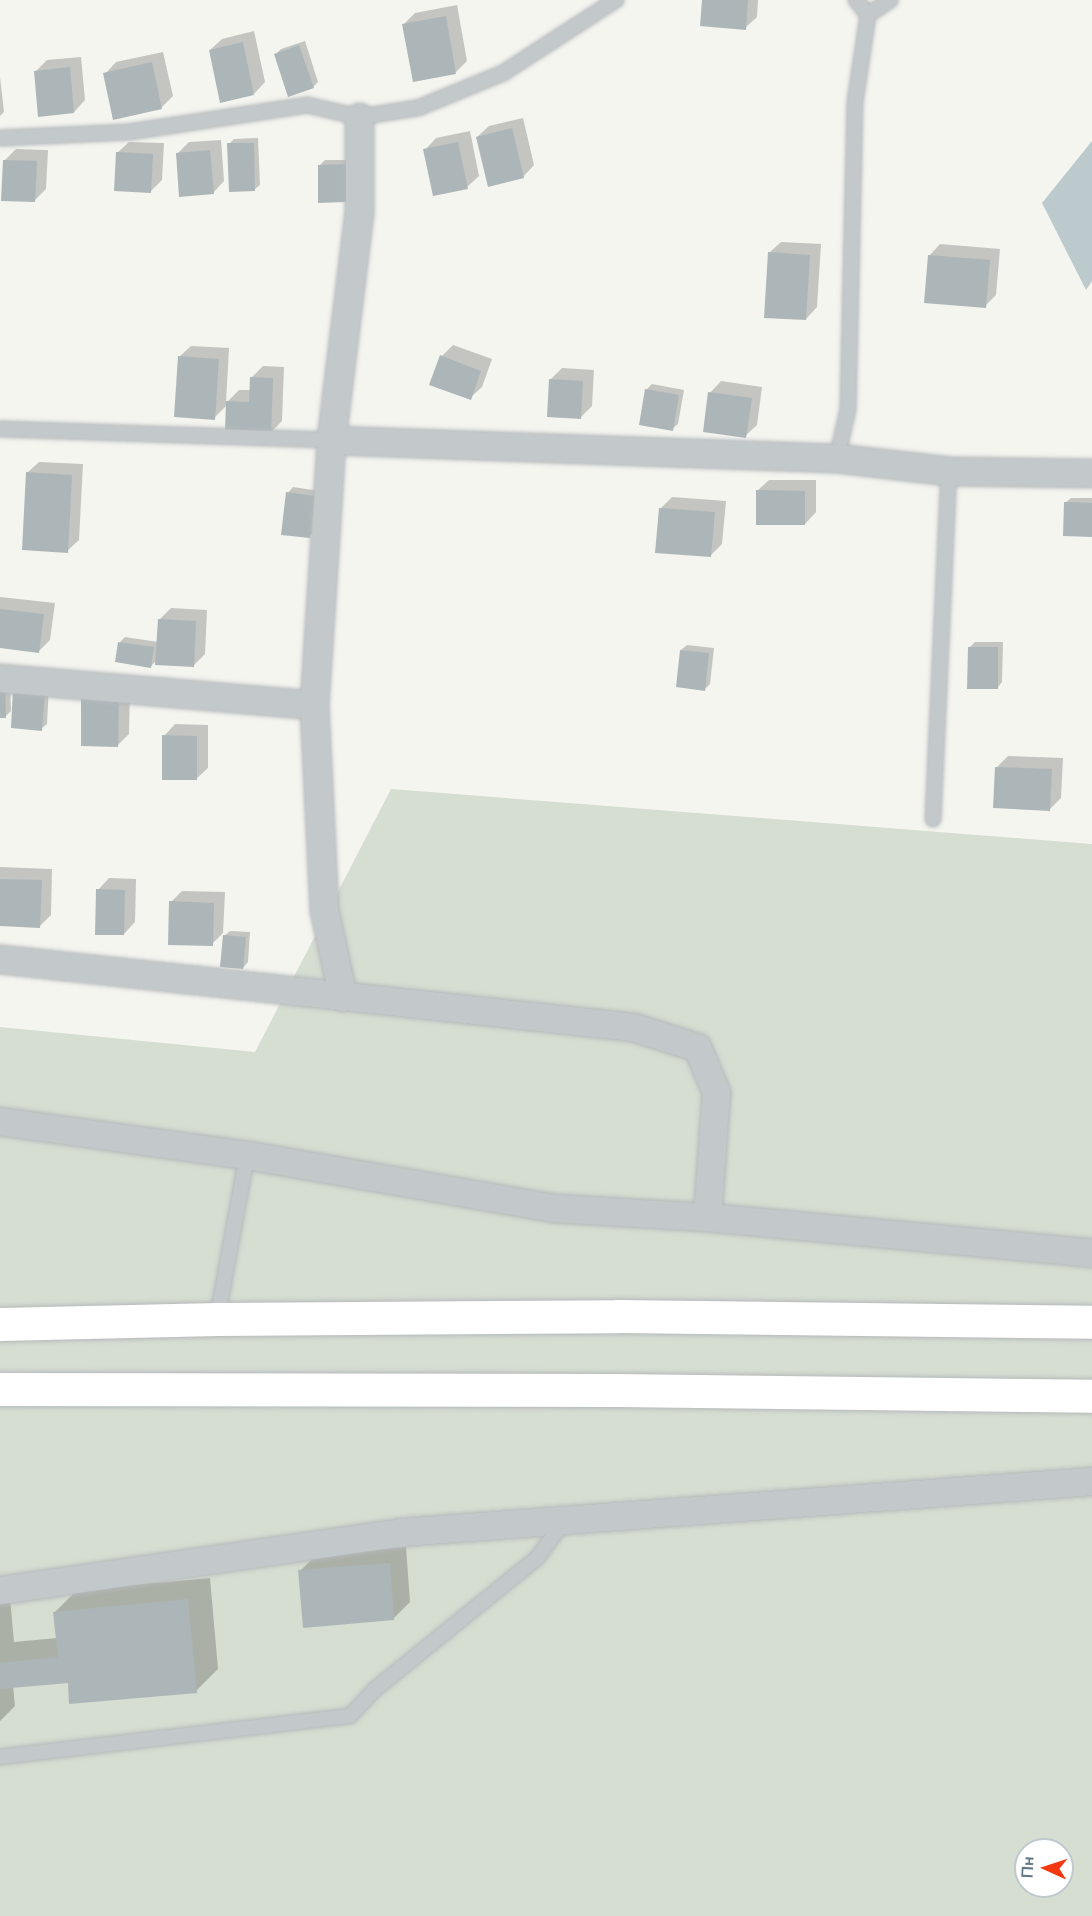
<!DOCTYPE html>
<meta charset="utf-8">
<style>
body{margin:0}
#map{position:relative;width:1092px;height:1916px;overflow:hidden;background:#f5f5f0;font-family:"Nunito Sans",sans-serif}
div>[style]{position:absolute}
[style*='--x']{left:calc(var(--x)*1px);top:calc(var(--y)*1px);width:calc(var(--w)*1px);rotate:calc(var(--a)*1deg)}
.green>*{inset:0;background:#d6ddd1}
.water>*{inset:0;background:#bccace}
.shadow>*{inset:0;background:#0003}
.building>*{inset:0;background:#acb6b9}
.roads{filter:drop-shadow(0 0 2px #b5b9bc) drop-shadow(0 0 2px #b5b9bc)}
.lane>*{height:14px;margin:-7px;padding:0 7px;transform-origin:7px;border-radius:7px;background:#c3c8ca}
.street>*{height:27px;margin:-13.5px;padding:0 13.5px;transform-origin:13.5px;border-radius:13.5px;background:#c3c8ca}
.highway>*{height:33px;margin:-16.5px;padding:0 16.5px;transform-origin:16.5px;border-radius:16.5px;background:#fff}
span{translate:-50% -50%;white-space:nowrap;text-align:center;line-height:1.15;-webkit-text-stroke:6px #fff;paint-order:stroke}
.north{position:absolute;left:1014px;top:1838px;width:60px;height:60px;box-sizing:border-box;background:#fff;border:2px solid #c0c9ce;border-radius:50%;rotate:273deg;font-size:16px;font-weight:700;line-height:24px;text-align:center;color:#617784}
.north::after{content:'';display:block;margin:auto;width:21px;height:27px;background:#f33812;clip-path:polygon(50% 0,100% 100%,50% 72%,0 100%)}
</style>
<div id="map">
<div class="green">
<i style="clip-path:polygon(evenodd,391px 789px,1092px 844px,1092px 1916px,0 1916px,0 1027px,255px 1052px,391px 789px,1026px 1850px,1062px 1850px,1062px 1886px,1026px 1886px,1026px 1850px)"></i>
</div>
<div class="water">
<i style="clip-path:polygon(1092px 141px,1092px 281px,1086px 290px,1042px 203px)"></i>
</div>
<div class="shadow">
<i style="clip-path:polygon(704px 0,758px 0,757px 17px,745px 28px)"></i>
<i style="clip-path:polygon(457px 5px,467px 61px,456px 72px,404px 24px,415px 13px)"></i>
<i style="clip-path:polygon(254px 31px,265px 82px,254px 94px,210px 50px,222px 39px)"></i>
<i style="clip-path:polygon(305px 41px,318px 82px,313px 87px,276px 54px,281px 49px)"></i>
<i style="clip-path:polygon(163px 52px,173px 96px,161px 108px,105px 74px,116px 62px)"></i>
<i style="clip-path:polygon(81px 57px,85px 100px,74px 112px,35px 72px,47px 60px)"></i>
<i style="clip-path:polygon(0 77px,4px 112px,0 116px)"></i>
<i style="clip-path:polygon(523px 118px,534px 165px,523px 177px,477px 137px,489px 126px)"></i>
<i style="clip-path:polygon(470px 131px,479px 176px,467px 187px,425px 150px,436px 138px)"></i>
<i style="clip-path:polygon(258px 138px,260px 185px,254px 190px,229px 144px,234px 139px)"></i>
<i style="clip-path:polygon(221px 140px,224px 181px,213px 193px,178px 153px,189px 142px)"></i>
<i style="clip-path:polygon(129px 142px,164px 143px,162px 180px,151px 191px,117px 153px)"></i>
<i style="clip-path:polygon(16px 149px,48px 150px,46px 189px,35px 200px,4px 161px)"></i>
<i style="clip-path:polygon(325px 160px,351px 160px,351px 195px,320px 165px)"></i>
<i style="clip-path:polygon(781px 242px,821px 244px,817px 307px,806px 319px,769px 253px)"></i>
<i style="clip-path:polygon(940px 244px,1000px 249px,996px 295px,985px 306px,929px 256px)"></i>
<i style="clip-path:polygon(453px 345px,492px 359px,482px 387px,470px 398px,442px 356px)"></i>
<i style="clip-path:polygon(191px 346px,229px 348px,226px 403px,239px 390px,251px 390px,251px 378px,263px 366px,284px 367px,282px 421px,270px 433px,227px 405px,214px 418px,179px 357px)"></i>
<i style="clip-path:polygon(562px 368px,594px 370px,592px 406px,581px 417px,550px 380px)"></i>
<i style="clip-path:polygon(721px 381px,762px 387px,757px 425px,745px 436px,710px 393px)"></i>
<i style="clip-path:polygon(652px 384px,684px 390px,678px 424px,672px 429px,646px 390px)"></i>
<i style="clip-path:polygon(39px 462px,83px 464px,79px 540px,67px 551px,27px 473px)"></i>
<i style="clip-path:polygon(769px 480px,816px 480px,816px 512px,805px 524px,757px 491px)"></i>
<i style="clip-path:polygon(293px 487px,320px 491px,315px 531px,309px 537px,288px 493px)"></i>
<i style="clip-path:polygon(672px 497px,726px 501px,722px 544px,711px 555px,660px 509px)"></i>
<i style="clip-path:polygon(1071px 498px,1092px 498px,1092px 536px,1065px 503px)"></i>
<i style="clip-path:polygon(0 597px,55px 603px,50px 640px,39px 651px,0 647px)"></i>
<i style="clip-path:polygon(171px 608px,207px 610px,205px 654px,193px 666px,157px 660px,151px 666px,120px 642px,125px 637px,158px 642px,160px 619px)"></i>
<i style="clip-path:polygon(975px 642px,1003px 642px,1002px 682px,997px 688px,969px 648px)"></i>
<i style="clip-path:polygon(687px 645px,714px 648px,710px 684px,705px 689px,681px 650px)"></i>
<i style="clip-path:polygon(10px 680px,11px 711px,5px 717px,0 717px,0 681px)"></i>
<i style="clip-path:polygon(130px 685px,129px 734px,118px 745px,83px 696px)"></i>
<i style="clip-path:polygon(49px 686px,47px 724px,41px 729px,12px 727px)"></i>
<i style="clip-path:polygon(175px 724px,208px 725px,208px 768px,196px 779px,164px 736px)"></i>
<i style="clip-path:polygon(1008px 756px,1063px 758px,1061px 798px,1050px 809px,996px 768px)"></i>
<i style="clip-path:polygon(0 867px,52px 869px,51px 915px,40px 926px,0 925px)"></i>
<i style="clip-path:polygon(109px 878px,136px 879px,135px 922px,124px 934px,98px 890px)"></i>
<i style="clip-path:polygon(182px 891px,225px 892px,223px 933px,212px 944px,171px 902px)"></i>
<i style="clip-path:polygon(230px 931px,250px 932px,248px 962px,243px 968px,224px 936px)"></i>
<i style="clip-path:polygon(406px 1547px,410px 1602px,393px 1619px,300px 1571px,317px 1554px)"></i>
<i style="clip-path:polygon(210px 1578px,218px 1669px,196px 1691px,69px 1682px,13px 1686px,15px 1706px,0 1721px,0 1599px,10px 1598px,14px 1642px,57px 1638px,55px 1612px,77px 1590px)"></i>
</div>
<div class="building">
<i style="clip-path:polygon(702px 0,748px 0,746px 30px,700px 26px)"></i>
<i style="clip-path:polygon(446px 16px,456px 74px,413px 82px,402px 24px)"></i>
<i style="clip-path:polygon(243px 42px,254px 95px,220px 103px,209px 50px)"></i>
<i style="clip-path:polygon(299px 45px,314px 88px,288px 97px,274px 54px)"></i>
<i style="clip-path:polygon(152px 62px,162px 109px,113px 120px,103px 73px)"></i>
<i style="clip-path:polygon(70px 67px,74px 113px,38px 117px,34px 71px)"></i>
<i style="clip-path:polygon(512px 128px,524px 178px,488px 187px,476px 137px)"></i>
<i style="clip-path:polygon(458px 142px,468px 189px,433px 196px,423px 149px)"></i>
<i style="clip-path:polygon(227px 143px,254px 143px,255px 191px,229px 192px)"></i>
<i style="clip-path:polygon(210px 150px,214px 194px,179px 197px,176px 153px)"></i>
<i style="clip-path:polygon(116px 152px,153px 154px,151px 193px,114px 191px)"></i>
<i style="clip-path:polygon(3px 160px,37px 161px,35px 202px,1px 201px)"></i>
<i style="clip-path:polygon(346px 164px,346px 202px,318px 203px,318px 165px)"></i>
<i style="clip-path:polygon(768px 252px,810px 255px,806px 320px,764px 318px)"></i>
<i style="clip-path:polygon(928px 255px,990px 260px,986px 308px,924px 303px)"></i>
<i style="clip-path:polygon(440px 355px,481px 371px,471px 400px,429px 385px)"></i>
<i style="clip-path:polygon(178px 356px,219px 359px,215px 420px,174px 417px)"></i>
<i style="clip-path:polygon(250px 377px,273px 378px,271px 434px,225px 432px,226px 401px,249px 402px)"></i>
<i style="clip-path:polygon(549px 379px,583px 381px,581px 419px,547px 417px)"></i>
<i style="clip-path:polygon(645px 389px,679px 395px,673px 431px,639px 425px)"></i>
<i style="clip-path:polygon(708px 392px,752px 398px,746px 438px,703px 432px)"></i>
<i style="clip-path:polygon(26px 472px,72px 475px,68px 553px,22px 550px)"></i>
<i style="clip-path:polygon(756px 490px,805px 491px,805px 525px,756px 525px)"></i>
<i style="clip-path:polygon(286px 492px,315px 496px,310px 538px,281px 535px)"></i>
<i style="clip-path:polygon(1064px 502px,1092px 503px,1092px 537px,1063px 536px)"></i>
<i style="clip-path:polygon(659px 508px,715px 512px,711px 557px,655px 553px)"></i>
<i style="clip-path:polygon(0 609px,44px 614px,39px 653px,0 648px)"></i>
<i style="clip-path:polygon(158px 619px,196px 621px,194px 667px,155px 665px)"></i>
<i style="clip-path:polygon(118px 642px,154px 647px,151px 668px,115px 662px)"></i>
<i style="clip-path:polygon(968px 647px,998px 647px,998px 689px,967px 689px)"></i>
<i style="clip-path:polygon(680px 650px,709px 653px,705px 691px,676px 687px)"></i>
<i style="clip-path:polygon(0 685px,5px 685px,6px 718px,0 718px)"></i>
<i style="clip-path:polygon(13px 689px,45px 691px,42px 731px,11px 728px)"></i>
<i style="clip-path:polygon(81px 695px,119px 695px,118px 747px,81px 746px)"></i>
<i style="clip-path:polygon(162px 735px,197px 736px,197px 780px,162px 780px)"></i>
<i style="clip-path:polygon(995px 767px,1052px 769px,1050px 811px,993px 808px)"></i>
<i style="clip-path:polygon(0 879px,42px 880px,40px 928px,0 926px)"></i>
<i style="clip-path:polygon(96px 889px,125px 890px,124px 935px,95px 935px)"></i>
<i style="clip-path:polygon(169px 901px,214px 903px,213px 946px,168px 945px)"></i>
<i style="clip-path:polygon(223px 935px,246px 937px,243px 969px,220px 967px)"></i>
<i style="clip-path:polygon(390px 1563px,394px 1620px,303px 1628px,298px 1570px)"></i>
<i style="clip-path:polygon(188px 1599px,197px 1693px,69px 1704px,68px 1683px,0 1689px,0 1663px,58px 1657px,53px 1612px)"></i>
</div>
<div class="roads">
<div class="lane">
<i style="--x:856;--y:0;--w:19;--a:51"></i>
<i style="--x:868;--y:15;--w:27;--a:-34"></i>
<i style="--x:0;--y:138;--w:129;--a:-2.7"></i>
<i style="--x:129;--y:132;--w:180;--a:-8.6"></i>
<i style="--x:307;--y:105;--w:53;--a:13"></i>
<i style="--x:359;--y:117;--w:60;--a:-8.7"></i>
<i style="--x:418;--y:108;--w:92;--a:-22.4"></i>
<i style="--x:503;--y:73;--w:135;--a:-32.9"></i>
<i style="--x:0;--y:429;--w:331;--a:1.9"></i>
<i style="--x:837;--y:458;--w:50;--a:-77.3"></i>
<i style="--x:848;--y:409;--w:307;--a:-88.7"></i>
<i style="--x:855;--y:102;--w:88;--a:-81.5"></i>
<i style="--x:933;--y:819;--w:348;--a:-87.4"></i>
<i style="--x:217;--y:1319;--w:167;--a:-79.6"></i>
<i style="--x:0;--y:1757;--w:352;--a:-6.7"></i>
<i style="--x:350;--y:1716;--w:35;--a:-47"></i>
<i style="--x:374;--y:1690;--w:210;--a:-39"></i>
<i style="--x:537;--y:1558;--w:47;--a:-53.6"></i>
</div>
<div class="street">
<i style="--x:331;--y:440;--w:506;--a:2.04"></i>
<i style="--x:837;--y:458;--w:113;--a:6.6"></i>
<i style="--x:949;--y:471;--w:143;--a:0.8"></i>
<i style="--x:0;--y:678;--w:315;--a:4.9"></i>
<i style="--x:0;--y:959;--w:637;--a:6.13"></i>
<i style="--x:633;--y:1027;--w:67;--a:17.4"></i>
<i style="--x:697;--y:1047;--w:49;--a:67.1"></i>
<i style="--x:716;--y:1092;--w:125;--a:94.1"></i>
<i style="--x:707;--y:1217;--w:153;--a:-176.6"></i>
<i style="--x:554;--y:1208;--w:312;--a:-170.2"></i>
<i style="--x:247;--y:1155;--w:249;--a:-172.2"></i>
<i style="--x:343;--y:997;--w:89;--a:-102.3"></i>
<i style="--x:324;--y:910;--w:205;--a:-92.8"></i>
<i style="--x:314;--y:705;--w:266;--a:-86.3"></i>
<i style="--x:331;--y:440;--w:231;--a:-83"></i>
<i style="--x:359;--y:211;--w:94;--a:-90"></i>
<i style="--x:707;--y:1217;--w:387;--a:5.3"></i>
<i style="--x:0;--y:1590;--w:405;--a:-8.2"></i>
<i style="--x:401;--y:1532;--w:693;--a:-4.22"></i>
</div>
<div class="highway">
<i style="--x:0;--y:1324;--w:217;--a:-1.3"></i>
<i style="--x:217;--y:1319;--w:401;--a:-0.4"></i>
<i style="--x:618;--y:1316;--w:474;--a:0.7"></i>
<i style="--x:0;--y:1389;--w:616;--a:0.09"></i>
<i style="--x:616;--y:1390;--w:476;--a:0.7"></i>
</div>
</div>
<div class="north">Пн</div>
</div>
